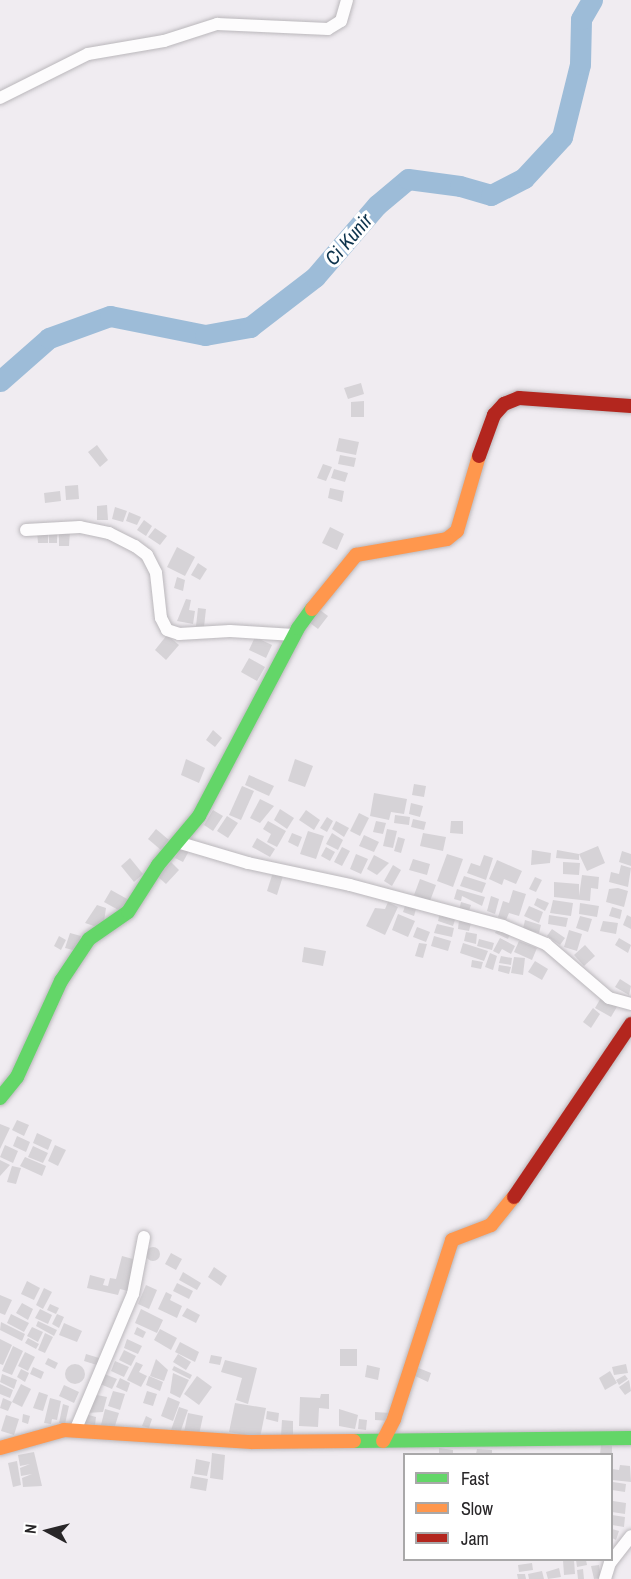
<!DOCTYPE html>
<style>
body{margin:0}
#map{position:relative;width:631px;height:1579px;overflow:hidden;background:#f0ecf1;font-family:"Archivo Narrow",sans-serif}
div>[style]{position:absolute}
[style*='--x']{left:calc(var(--x)*1px);top:calc(var(--y)*1px);width:calc(var(--w)*1px);rotate:calc(var(--a)*1deg)}
.river>*{height:21px;margin:-10.5px;padding:0 10.5px;transform-origin:10.5px;border-radius:10.5px;background:#9dbcd8}
.building>*{inset:0;background:#d6d3d7}
.round{border-radius:50%}
.roads{filter:drop-shadow(0 0 2px #bab7bb) drop-shadow(0 0 2px #bab7bb)}
.street>*{height:12px;margin:-6px;padding:0 6px;transform-origin:6px;border-radius:6px;background:#fdfcfd}
.fast>*{height:14px;margin:-7px;padding:0 7px;transform-origin:7px;border-radius:7px;background:#63d668}
.slow>*{height:14px;margin:-7px;padding:0 7px;transform-origin:7px;border-radius:7px;background:#ff974d}
.jam>*{height:14px;margin:-7px;padding:0 7px;transform-origin:7px;border-radius:7px;background:#b3261e}
span{translate:-50% -50%;white-space:nowrap;text-align:center;line-height:1.15;-webkit-text-stroke:6px #fff;paint-order:stroke}
.water-label{font-size:20px;color:#0d334c;font-style:italic}
.legend{position:absolute;left:403px;top:1453px;width:210px;height:108px;box-sizing:border-box;background:#fff;border:2px solid #a9a8a9;margin:0;padding:8px 10px;list-style:none;font-size:18px;color:#282628}
.legend li{display:flex;align-items:center;gap:12px;height:30px}
.legend b{width:30px;border:2px solid #a9a8a9}
.north{position:absolute;left:18px;top:1501px;width:60px;height:60px;-webkit-text-stroke:4px #fff;paint-order:stroke;rotate:277deg;font-size:16px;font-weight:700;line-height:24px;text-align:center;color:#282628}
.north::after{content:'';display:block;margin:auto;width:21px;height:27px;background:#282628;clip-path:polygon(50% 0,100% 100%,50% 72%,0 100%)}
</style>
<div id="map">
<div class="river">
<i style="--x:0;--y:381;--w:65;--a:-41.3"></i>
<i style="--x:49;--y:338;--w:65;--a:-19.8"></i>
<i style="--x:110;--y:316;--w:97;--a:11.3"></i>
<i style="--x:205;--y:335;--w:46;--a:-10.1"></i>
<i style="--x:250;--y:327;--w:82;--a:-37.6"></i>
<i style="--x:315;--y:277;--w:95;--a:-49.3"></i>
<i style="--x:377;--y:205;--w:40;--a:-40"></i>
<i style="--x:408;--y:179;--w:52;--a:7.7"></i>
<i style="--x:460;--y:186;--w:32;--a:16"></i>
<i style="--x:491;--y:195;--w:37;--a:-27"></i>
<i style="--x:524;--y:178;--w:56;--a:-47.2"></i>
<i style="--x:562;--y:137;--w:75;--a:-76.1"></i>
<i style="--x:580;--y:64;--w:45;--a:-88.7"></i>
<i style="--x:581;--y:19;--w:22;--a:-60"></i>
</div>
<div class="building">
<i style="clip-path:polygon(361px 383px,364px 394px,348px 399px,344px 388px)"></i>
<i style="clip-path:polygon(364px 401px,364px 417px,351px 417px,351px 402px)"></i>
<i style="clip-path:polygon(339px 438px,359px 442px,356px 455px,336px 451px)"></i>
<i style="clip-path:polygon(97px 445px,108px 460px,100px 467px,88px 452px)"></i>
<i style="clip-path:polygon(340px 455px,356px 458px,354px 467px,338px 464px)"></i>
<i style="clip-path:polygon(323px 464px,332px 467px,326px 481px,317px 478px)"></i>
<i style="clip-path:polygon(334px 469px,348px 473px,345px 482px,331px 478px)"></i>
<i style="clip-path:polygon(78px 485px,79px 499px,66px 500px,65px 486px)"></i>
<i style="clip-path:polygon(330px 488px,344px 491px,342px 502px,328px 498px)"></i>
<i style="clip-path:polygon(60px 491px,61px 501px,45px 503px,44px 493px)"></i>
<i style="clip-path:polygon(107px 505px,108px 520px,97px 520px,97px 506px)"></i>
<i style="clip-path:polygon(115px 507px,127px 511px,123px 522px,112px 519px)"></i>
<i style="clip-path:polygon(129px 512px,141px 517px,137px 525px,126px 521px)"></i>
<i style="clip-path:polygon(144px 520px,152px 526px,146px 536px,137px 530px)"></i>
<i style="clip-path:polygon(330px 527px,344px 534px,337px 550px,322px 543px)"></i>
<i style="clip-path:polygon(155px 528px,167px 536px,160px 545px,148px 537px)"></i>
<i style="clip-path:polygon(49px 531px,57px 531px,57px 543px,49px 543px)"></i>
<i style="clip-path:polygon(59px 531px,70px 531px,69px 546px,59px 546px)"></i>
<i style="clip-path:polygon(37px 532px,48px 532px,48px 543px,38px 543px)"></i>
<i style="clip-path:polygon(177px 547px,195px 557px,185px 576px,167px 567px)"></i>
<i style="clip-path:polygon(198px 563px,207px 569px,200px 580px,191px 575px)"></i>
<i style="clip-path:polygon(177px 577px,185px 580px,183px 591px,174px 588px)"></i>
<i style="clip-path:polygon(186px 599px,191px 600px,189px 610px,195px 611px,193px 624px,177px 621px)"></i>
<i style="clip-path:polygon(198px 608px,206px 609px,204px 627px,196px 626px)"></i>
<i style="clip-path:polygon(320px 610px,328px 616px,318px 629px,310px 623px)"></i>
<i style="clip-path:polygon(167px 635px,179px 645px,166px 660px,155px 650px)"></i>
<i style="clip-path:polygon(255px 637px,272px 645px,266px 658px,249px 650px)"></i>
<i style="clip-path:polygon(249px 658px,265px 667px,257px 681px,241px 672px)"></i>
<i style="clip-path:polygon(213px 730px,222px 738px,215px 747px,206px 740px)"></i>
<i style="clip-path:polygon(186px 759px,205px 768px,199px 783px,181px 775px)"></i>
<i style="clip-path:polygon(295px 759px,313px 766px,305px 787px,288px 781px)"></i>
<i style="clip-path:polygon(249px 775px,274px 786px,269px 796px,245px 785px)"></i>
<i style="clip-path:polygon(414px 784px,426px 786px,424px 797px,412px 795px)"></i>
<i style="clip-path:polygon(242px 786px,254px 791px,241px 820px,229px 815px)"></i>
<i style="clip-path:polygon(374px 793px,407px 799px,404px 814px,391px 812px,389px 820px,370px 816px)"></i>
<i style="clip-path:polygon(260px 799px,274px 806px,260px 823px,250px 818px)"></i>
<i style="clip-path:polygon(411px 803px,423px 806px,420px 817px,409px 814px)"></i>
<i style="clip-path:polygon(280px 809px,294px 818px,287px 829px,274px 820px)"></i>
<i style="clip-path:polygon(213px 810px,223px 816px,213px 831px,204px 825px)"></i>
<i style="clip-path:polygon(306px 810px,320px 820px,314px 830px,299px 820px)"></i>
<i style="clip-path:polygon(359px 813px,369px 818px,360px 836px,350px 831px)"></i>
<i style="clip-path:polygon(395px 815px,410px 817px,409px 825px,394px 823px)"></i>
<i style="clip-path:polygon(227px 816px,238px 823px,228px 838px,217px 831px)"></i>
<i style="clip-path:polygon(327px 817px,333px 821px,327px 832px,320px 828px)"></i>
<i style="clip-path:polygon(413px 819px,426px 822px,424px 830px,411px 827px)"></i>
<i style="clip-path:polygon(268px 821px,286px 831px,277px 847px,267px 842px,271px 834px,263px 829px)"></i>
<i style="clip-path:polygon(336px 821px,349px 828px,344px 837px,332px 829px)"></i>
<i style="clip-path:polygon(376px 821px,386px 823px,383px 834px,373px 832px)"></i>
<i style="clip-path:polygon(451px 821px,463px 821px,463px 834px,450px 833px)"></i>
<i style="clip-path:polygon(156px 829px,169px 840px,161px 850px,148px 839px)"></i>
<i style="clip-path:polygon(387px 829px,397px 831px,393px 848px,383px 846px)"></i>
<i style="clip-path:polygon(308px 831px,324px 836px,316px 859px,300px 854px)"></i>
<i style="clip-path:polygon(292px 833px,302px 837px,298px 847px,288px 842px)"></i>
<i style="clip-path:polygon(332px 833px,343px 840px,338px 850px,326px 844px)"></i>
<i style="clip-path:polygon(423px 833px,446px 837px,443px 851px,420px 846px)"></i>
<i style="clip-path:polygon(364px 835px,379px 842px,374px 852px,359px 846px)"></i>
<i style="clip-path:polygon(398px 837px,405px 839px,401px 853px,394px 851px)"></i>
<i style="clip-path:polygon(257px 838px,275px 849px,270px 857px,252px 847px)"></i>
<i style="clip-path:polygon(598px 846px,605px 863px,587px 871px,579px 854px,579px 860px,556px 858px,557px 850px,579px 854px)"></i>
<i style="clip-path:polygon(181px 847px,189px 851px,183px 862px,175px 858px)"></i>
<i style="clip-path:polygon(326px 847px,335px 852px,330px 861px,321px 856px)"></i>
<i style="clip-path:polygon(342px 847px,350px 851px,342px 866px,334px 862px)"></i>
<i style="clip-path:polygon(532px 850px,551px 853px,550px 863px,531px 865px)"></i>
<i style="clip-path:polygon(622px 851px,631px 854px,631px 866px,619px 862px)"></i>
<i style="clip-path:polygon(356px 854px,368px 859px,361px 874px,350px 869px)"></i>
<i style="clip-path:polygon(447px 854px,463px 859px,453px 887px,437px 881px)"></i>
<i style="clip-path:polygon(374px 855px,389px 863px,377px 875px,367px 869px)"></i>
<i style="clip-path:polygon(484px 855px,493px 858px,486px 880px,467px 873px,471px 863px,480px 866px)"></i>
<i style="clip-path:polygon(130px 858px,143px 874px,134px 882px,121px 866px)"></i>
<i style="clip-path:polygon(413px 859px,430px 864px,427px 875px,409px 870px)"></i>
<i style="clip-path:polygon(497px 860px,522px 871px,516px 884px,504px 879px,502px 885px,489px 879px)"></i>
<i style="clip-path:polygon(171px 862px,179px 870px,166px 884px,157px 876px)"></i>
<i style="clip-path:polygon(563px 862px,580px 863px,579px 875px,563px 874px)"></i>
<i style="clip-path:polygon(393px 865px,401px 870px,392px 886px,384px 881px)"></i>
<i style="clip-path:polygon(621px 865px,631px 868px,628px 887px,609px 882px,611px 872px,619px 874px)"></i>
<i style="clip-path:polygon(273px 872px,283px 876px,277px 895px,267px 891px)"></i>
<i style="clip-path:polygon(582px 875px,599px 877px,598px 889px,591px 888px,590px 901px,554px 897px,554px 882px,579px 884px,579px 896px)"></i>
<i style="clip-path:polygon(464px 876px,486px 883px,482px 893px,460px 886px)"></i>
<i style="clip-path:polygon(535px 877px,542px 880px,536px 892px,529px 889px)"></i>
<i style="clip-path:polygon(420px 879px,436px 885px,430px 901px,414px 895px)"></i>
<i style="clip-path:polygon(618px 888px,628px 891px,624px 907px,606px 902px,609px 889px)"></i>
<i style="clip-path:polygon(457px 889px,485px 897px,482px 906px,462px 896px,461px 901px,454px 899px)"></i>
<i style="clip-path:polygon(111px 890px,129px 900px,122px 912px,104px 902px)"></i>
<i style="clip-path:polygon(513px 890px,526px 894px,519px 916px,509px 913px,506px 920px,498px 917px,503px 901px,509px 903px)"></i>
<i style="clip-path:polygon(491px 896px,499px 899px,495px 914px,487px 911px)"></i>
<i style="clip-path:polygon(537px 898px,549px 903px,545px 911px,534px 905px)"></i>
<i style="clip-path:polygon(553px 900px,573px 903px,571px 916px,550px 913px)"></i>
<i style="clip-path:polygon(388px 902px,398px 907px,385px 935px,366px 926px,375px 908px,385px 909px)"></i>
<i style="clip-path:polygon(461px 902px,471px 905px,468px 914px,459px 911px)"></i>
<i style="clip-path:polygon(580px 903px,599px 906px,597px 917px,579px 914px)"></i>
<i style="clip-path:polygon(97px 905px,106px 908px,103px 929px,85px 923px)"></i>
<i style="clip-path:polygon(405px 906px,416px 909px,414px 916px,403px 912px)"></i>
<i style="clip-path:polygon(529px 906px,543px 912px,539px 923px,524px 916px)"></i>
<i style="clip-path:polygon(612px 907px,622px 910px,620px 919px,609px 916px)"></i>
<i style="clip-path:polygon(440px 912px,456px 917px,453px 926px,438px 921px)"></i>
<i style="clip-path:polygon(398px 914px,415px 921px,408px 937px,392px 930px)"></i>
<i style="clip-path:polygon(549px 915px,568px 918px,566px 927px,548px 924px)"></i>
<i style="clip-path:polygon(627px 915px,631px 917px,631px 929px,623px 925px)"></i>
<i style="clip-path:polygon(580px 916px,592px 919px,588px 932px,576px 928px)"></i>
<i style="clip-path:polygon(459px 920px,471px 923px,469px 931px,458px 929px)"></i>
<i style="clip-path:polygon(525px 920px,541px 925px,539px 933px,523px 929px)"></i>
<i style="clip-path:polygon(603px 921px,618px 923px,616px 934px,600px 931px)"></i>
<i style="clip-path:polygon(437px 924px,454px 928px,452px 937px,434px 933px)"></i>
<i style="clip-path:polygon(498px 926px,511px 932px,508px 939px,495px 933px)"></i>
<i style="clip-path:polygon(417px 927px,430px 932px,426px 942px,413px 937px)"></i>
<i style="clip-path:polygon(552px 929px,565px 938px,560px 945px,547px 936px)"></i>
<i style="clip-path:polygon(569px 930px,582px 934px,577px 951px,564px 947px)"></i>
<i style="clip-path:polygon(466px 932px,477px 934px,476px 944px,464px 941px)"></i>
<i style="clip-path:polygon(70px 933px,81px 936px,77px 951px,65px 948px)"></i>
<i style="clip-path:polygon(59px 936px,66px 940px,61px 950px,54px 946px)"></i>
<i style="clip-path:polygon(434px 936px,451px 941px,448px 951px,431px 946px)"></i>
<i style="clip-path:polygon(500px 938px,515px 946px,511px 954px,502px 949px,499px 954px,493px 951px)"></i>
<i style="clip-path:polygon(619px 938px,631px 945px,628px 953px,615px 945px)"></i>
<i style="clip-path:polygon(479px 939px,494px 943px,492px 950px,477px 946px)"></i>
<i style="clip-path:polygon(519px 941px,537px 948px,532px 960px,514px 952px)"></i>
<i style="clip-path:polygon(419px 943px,427px 944px,423px 958px,415px 956px)"></i>
<i style="clip-path:polygon(463px 943px,488px 951px,484px 961px,460px 953px)"></i>
<i style="clip-path:polygon(585px 945px,595px 956px,584px 966px,574px 955px)"></i>
<i style="clip-path:polygon(304px 947px,326px 951px,323px 966px,302px 962px)"></i>
<i style="clip-path:polygon(490px 953px,497px 956px,493px 970px,485px 967px)"></i>
<i style="clip-path:polygon(501px 956px,512px 958px,511px 965px,499px 963px)"></i>
<i style="clip-path:polygon(514px 957px,525px 958px,523px 975px,511px 973px)"></i>
<i style="clip-path:polygon(472px 960px,483px 962px,481px 969px,471px 967px)"></i>
<i style="clip-path:polygon(535px 961px,548px 969px,542px 980px,528px 972px)"></i>
<i style="clip-path:polygon(499px 965px,511px 967px,509px 974px,498px 971px)"></i>
<i style="clip-path:polygon(620px 979px,631px 986px,629px 995px,615px 987px)"></i>
<i style="clip-path:polygon(602px 996px,618px 1005px,611px 1017px,595px 1008px)"></i>
<i style="clip-path:polygon(593px 1008px,600px 1014px,591px 1028px,583px 1022px)"></i>
<i style="clip-path:polygon(17px 1120px,29px 1125px,24px 1136px,12px 1130px)"></i>
<i style="clip-path:polygon(0 1124px,10px 1128px,0 1149px)"></i>
<i style="clip-path:polygon(37px 1133px,52px 1140px,48px 1150px,33px 1143px)"></i>
<i style="clip-path:polygon(17px 1136px,30px 1142px,26px 1152px,13px 1146px)"></i>
<i style="clip-path:polygon(5px 1145px,18px 1151px,13px 1163px,0 1157px)"></i>
<i style="clip-path:polygon(55px 1145px,66px 1150px,58px 1166px,48px 1161px)"></i>
<i style="clip-path:polygon(33px 1146px,48px 1153px,43px 1163px,28px 1157px)"></i>
<i style="clip-path:polygon(25px 1157px,46px 1166px,42px 1176px,20px 1166px)"></i>
<i style="clip-path:polygon(0 1160px,10px 1165px,0 1176px)"></i>
<i style="clip-path:polygon(12px 1166px,21px 1168px,16px 1184px,7px 1182px)"></i>
<i class="round" style="left:146px;top:1247px;width:14px;height:14px"></i>
<i style="clip-path:polygon(171px 1253px,182px 1259px,176px 1270px,165px 1264px)"></i>
<i style="clip-path:polygon(122px 1256px,133px 1259px,128px 1291px,120px 1289px,118px 1295px,87px 1288px,90px 1275px,105px 1279px,103px 1285px,108px 1286px,110px 1278px,116px 1279px)"></i>
<i style="clip-path:polygon(214px 1267px,227px 1276px,221px 1286px,208px 1277px)"></i>
<i style="clip-path:polygon(183px 1272px,201px 1283px,197px 1290px,179px 1280px)"></i>
<i style="clip-path:polygon(27px 1281px,40px 1288px,34px 1300px,21px 1294px)"></i>
<i style="clip-path:polygon(177px 1283px,193px 1291px,189px 1299px,173px 1291px)"></i>
<i style="clip-path:polygon(146px 1285px,157px 1290px,149px 1309px,138px 1304px)"></i>
<i style="clip-path:polygon(44px 1288px,52px 1292px,43px 1309px,36px 1305px)"></i>
<i style="clip-path:polygon(166px 1292px,172px 1295px,170px 1300px,182px 1306px,177px 1318px,158px 1309px)"></i>
<i style="clip-path:polygon(0 1295px,12px 1300px,5px 1315px,0 1313px)"></i>
<i style="clip-path:polygon(22px 1303px,33px 1309px,28px 1320px,16px 1313px)"></i>
<i style="clip-path:polygon(50px 1304px,59px 1308px,56px 1314px,47px 1310px)"></i>
<i style="clip-path:polygon(187px 1308px,200px 1315px,196px 1323px,182px 1316px)"></i>
<i style="clip-path:polygon(40px 1309px,52px 1315px,48px 1324px,35px 1318px)"></i>
<i style="clip-path:polygon(141px 1309px,163px 1320px,157px 1333px,135px 1323px)"></i>
<i style="clip-path:polygon(11px 1314px,29px 1323px,24px 1332px,7px 1323px)"></i>
<i style="clip-path:polygon(57px 1314px,64px 1317px,59px 1328px,52px 1324px)"></i>
<i style="clip-path:polygon(38px 1321px,57px 1330px,54px 1336px,36px 1326px)"></i>
<i style="clip-path:polygon(1px 1322px,25px 1334px,22px 1341px,0 1330px)"></i>
<i style="clip-path:polygon(64px 1323px,82px 1331px,77px 1342px,59px 1335px)"></i>
<i style="clip-path:polygon(32px 1327px,43px 1332px,38px 1342px,27px 1336px)"></i>
<i style="clip-path:polygon(137px 1327px,146px 1332px,143px 1338px,134px 1334px)"></i>
<i style="clip-path:polygon(160px 1329px,177px 1338px,171px 1350px,154px 1340px)"></i>
<i style="clip-path:polygon(45px 1333px,53px 1337px,45px 1353px,38px 1350px)"></i>
<i style="clip-path:polygon(28px 1338px,39px 1344px,36px 1349px,25px 1343px)"></i>
<i style="clip-path:polygon(0 1339px,12px 1345px,3px 1365px,0 1364px)"></i>
<i style="clip-path:polygon(127px 1339px,142px 1346px,138px 1354px,124px 1348px)"></i>
<i style="clip-path:polygon(180px 1342px,199px 1352px,195px 1362px,175px 1352px)"></i>
<i style="clip-path:polygon(13px 1346px,23px 1351px,12px 1375px,2px 1371px)"></i>
<i style="clip-path:polygon(340px 1349px,357px 1349px,357px 1366px,340px 1366px)"></i>
<i style="clip-path:polygon(124px 1350px,136px 1356px,131px 1366px,119px 1360px)"></i>
<i style="clip-path:polygon(25px 1352px,35px 1357px,28px 1371px,18px 1366px)"></i>
<i style="clip-path:polygon(86px 1354px,99px 1358px,97px 1365px,84px 1361px)"></i>
<i style="clip-path:polygon(178px 1354px,191px 1362px,186px 1370px,173px 1362px)"></i>
<i style="clip-path:polygon(211px 1355px,222px 1357px,220px 1365px,209px 1363px)"></i>
<i style="clip-path:polygon(48px 1358px,58px 1363px,55px 1369px,45px 1364px)"></i>
<i style="clip-path:polygon(156px 1359px,168px 1370px,164px 1381px,150px 1376px)"></i>
<i style="clip-path:polygon(225px 1360px,257px 1368px,248px 1404px,236px 1400px,242px 1378px,221px 1372px)"></i>
<i style="clip-path:polygon(115px 1361px,129px 1367px,124px 1377px,111px 1371px)"></i>
<i style="clip-path:polygon(136px 1362px,143px 1365px,139px 1372px,147px 1376px,141px 1387px,127px 1380px)"></i>
<i class="round" style="left:65px;top:1364px;width:20px;height:20px"></i>
<i style="clip-path:polygon(626px 1364px,628px 1373px,614px 1375px,612px 1367px)"></i>
<i style="clip-path:polygon(367px 1365px,380px 1368px,378px 1380px,365px 1377px)"></i>
<i style="clip-path:polygon(174px 1366px,192px 1375px,190px 1379px,172px 1370px)"></i>
<i style="clip-path:polygon(33px 1367px,44px 1372px,41px 1379px,30px 1374px)"></i>
<i style="clip-path:polygon(416px 1367px,431px 1373px,428px 1382px,413px 1375px)"></i>
<i style="clip-path:polygon(21px 1369px,29px 1373px,25px 1382px,17px 1377px)"></i>
<i style="clip-path:polygon(610px 1371px,617px 1383px,605px 1390px,599px 1378px)"></i>
<i style="clip-path:polygon(102px 1373px,117px 1379px,112px 1389px,98px 1383px)"></i>
<i style="clip-path:polygon(173px 1373px,189px 1380px,180px 1398px,170px 1393px)"></i>
<i style="clip-path:polygon(2px 1374px,17px 1380px,14px 1389px,0 1382px)"></i>
<i style="clip-path:polygon(625px 1375px,628px 1379px,619px 1385px,616px 1380px)"></i>
<i style="clip-path:polygon(149px 1376px,163px 1382px,160px 1391px,146px 1385px)"></i>
<i style="clip-path:polygon(197px 1376px,212px 1387px,199px 1405px,184px 1394px)"></i>
<i style="clip-path:polygon(120px 1378px,130px 1383px,127px 1392px,116px 1387px)"></i>
<i style="clip-path:polygon(629px 1380px,631px 1391px,625px 1395px,619px 1387px)"></i>
<i style="clip-path:polygon(0 1384px,13px 1390px,10px 1398px,0 1394px)"></i>
<i style="clip-path:polygon(21px 1384px,31px 1389px,22px 1407px,12px 1402px,8px 1411px,0 1408px,3px 1398px,12px 1402px)"></i>
<i style="clip-path:polygon(64px 1385px,79px 1392px,74px 1403px,59px 1396px)"></i>
<i style="clip-path:polygon(113px 1391px,125px 1394px,120px 1410px,108px 1406px)"></i>
<i style="clip-path:polygon(147px 1391px,157px 1394px,153px 1406px,143px 1403px)"></i>
<i style="clip-path:polygon(39px 1392px,48px 1395px,43px 1411px,33px 1408px)"></i>
<i style="clip-path:polygon(92px 1394px,107px 1397px,103px 1412px,86px 1413px)"></i>
<i style="clip-path:polygon(321px 1394px,329px 1394px,329px 1409px,319px 1408px,318px 1427px,299px 1426px,300px 1397px,320px 1398px)"></i>
<i style="clip-path:polygon(168px 1397px,180px 1402px,173px 1421px,161px 1416px)"></i>
<i style="clip-path:polygon(50px 1398px,61px 1401px,57px 1420px,52px 1419px,51px 1424px,44px 1423px)"></i>
<i style="clip-path:polygon(235px 1403px,266px 1408px,260px 1438px,229px 1432px)"></i>
<i style="clip-path:polygon(63px 1404px,69px 1406px,65px 1424px,59px 1423px)"></i>
<i style="clip-path:polygon(179px 1407px,188px 1410px,180px 1433px,171px 1430px)"></i>
<i style="clip-path:polygon(105px 1409px,119px 1413px,114px 1429px,101px 1425px)"></i>
<i style="clip-path:polygon(339px 1409px,358px 1415px,355px 1429px,339px 1426px)"></i>
<i style="clip-path:polygon(267px 1411px,279px 1413px,278px 1422px,266px 1419px)"></i>
<i style="clip-path:polygon(375px 1412px,390px 1413px,390px 1421px,375px 1420px)"></i>
<i style="clip-path:polygon(188px 1413px,203px 1416px,199px 1435px,184px 1432px)"></i>
<i style="clip-path:polygon(23px 1414px,30px 1416px,28px 1424px,22px 1422px)"></i>
<i style="clip-path:polygon(85px 1414px,96px 1417px,95px 1425px,84px 1422px)"></i>
<i style="clip-path:polygon(6px 1415px,19px 1419px,14px 1435px,1px 1431px)"></i>
<i style="clip-path:polygon(146px 1416px,152px 1419px,149px 1428px,142px 1426px)"></i>
<i style="clip-path:polygon(359px 1419px,367px 1420px,366px 1430px,358px 1429px)"></i>
<i style="clip-path:polygon(282px 1420px,293px 1421px,293px 1437px,281px 1436px)"></i>
<i style="clip-path:polygon(601px 1445px,612px 1446px,612px 1454px,600px 1454px)"></i>
<i style="clip-path:polygon(439px 1448px,453px 1450px,453px 1454px,439px 1454px)"></i>
<i style="clip-path:polygon(477px 1449px,492px 1450px,492px 1454px,476px 1454px)"></i>
<i style="clip-path:polygon(34px 1452px,42px 1486px,23px 1487px,22px 1478px,32px 1474px,21px 1476px,20px 1468px,30px 1464px,20px 1466px,18px 1455px)"></i>
<i style="clip-path:polygon(212px 1453px,225px 1455px,223px 1480px,210px 1478px)"></i>
<i style="clip-path:polygon(196px 1459px,210px 1462px,207px 1476px,194px 1474px)"></i>
<i style="clip-path:polygon(17px 1461px,21px 1485px,13px 1487px,8px 1463px)"></i>
<i style="clip-path:polygon(620px 1465px,630px 1466px,631px 1482px,612px 1480px,612px 1469px,619px 1470px)"></i>
<i style="clip-path:polygon(192px 1476px,208px 1479px,206px 1491px,190px 1488px)"></i>
<i style="clip-path:polygon(613px 1482px,626px 1484px,625px 1492px,612px 1490px)"></i>
<i style="clip-path:polygon(613px 1501px,626px 1503px,625px 1514px,612px 1512px)"></i>
<i style="clip-path:polygon(612px 1515px,625px 1517px,624px 1527px,612px 1525px)"></i>
<i style="clip-path:polygon(612px 1529px,619px 1531px,616px 1540px,612px 1538px)"></i>
<i style="clip-path:polygon(563px 1560px,574px 1560px,575px 1574px,564px 1575px)"></i>
<i style="clip-path:polygon(576px 1560px,586px 1560px,587px 1565px,577px 1567px)"></i>
<i style="clip-path:polygon(532px 1563px,533px 1570px,519px 1572px,518px 1565px)"></i>
<i style="clip-path:polygon(599px 1565px,601px 1578px,594px 1579px,591px 1566px)"></i>
<i style="clip-path:polygon(559px 1568px,561px 1577px,548px 1579px,546px 1572px)"></i>
<i style="clip-path:polygon(583px 1569px,584px 1579px,578px 1579px,577px 1570px)"></i>
<i style="clip-path:polygon(542px 1571px,544px 1579px,529px 1579px,528px 1574px)"></i>
<i style="clip-path:polygon(517px 1574px,525px 1574px,526px 1579px,518px 1579px)"></i>
</div>
<div class="roads">
<div class="street">
<i style="--x:0;--y:98;--w:98;--a:-26.6"></i>
<i style="--x:88;--y:54;--w:77;--a:-9.7"></i>
<i style="--x:164;--y:41;--w:56;--a:-17.8"></i>
<i style="--x:217;--y:24;--w:111;--a:2.6"></i>
<i style="--x:328;--y:29;--w:15;--a:-32"></i>
<i style="--x:341;--y:21;--w:22;--a:-74"></i>
<i style="--x:26;--y:530;--w:54;--a:-3.2"></i>
<i style="--x:80;--y:527;--w:30;--a:12"></i>
<i style="--x:109;--y:533;--w:29;--a:27"></i>
<i style="--x:135;--y:546;--w:15;--a:37"></i>
<i style="--x:147;--y:555;--w:20;--a:63"></i>
<i style="--x:156;--y:573;--w:45;--a:83.7"></i>
<i style="--x:161;--y:618;--w:13;--a:63"></i>
<i style="--x:167;--y:630;--w:13;--a:18"></i>
<i style="--x:179;--y:634;--w:51;--a:-3.4"></i>
<i style="--x:230;--y:631;--w:64;--a:3.6"></i>
<i style="--x:177;--y:842;--w:74;--a:16.5"></i>
<i style="--x:248;--y:863;--w:104;--a:12.2"></i>
<i style="--x:350;--y:885;--w:158;--a:15"></i>
<i style="--x:503;--y:926;--w:47;--a:22.7"></i>
<i style="--x:546;--y:944;--w:83;--a:40.6"></i>
<i style="--x:609;--y:998;--w:23;--a:15"></i>
<i style="--x:75;--y:1431;--w:149;--a:-67.1"></i>
<i style="--x:133;--y:1294;--w:58;--a:-79.1"></i>
<i style="--x:605;--y:1579;--w:17;--a:-73"></i>
<i style="--x:610;--y:1563;--w:34;--a:-52"></i>
</div>
<div class="fast">
<i style="--x:0;--y:1098;--w:27;--a:-51"></i>
<i style="--x:17;--y:1077;--w:106;--a:-65.4"></i>
<i style="--x:61;--y:981;--w:50;--a:-56.3"></i>
<i style="--x:89;--y:939;--w:47;--a:-34.7"></i>
<i style="--x:128;--y:912;--w:56;--a:-57.4"></i>
<i style="--x:158;--y:865;--w:64;--a:-50.1"></i>
<i style="--x:199;--y:816;--w:212;--a:-62.2"></i>
<i style="--x:298;--y:628;--w:24;--a:-54"></i>
<i style="--x:354;--y:1441;--w:277;--a:-0.6"></i>
</div>
<div class="slow">
<i style="--x:312;--y:609;--w:70;--a:-50.8"></i>
<i style="--x:356;--y:555;--w:92;--a:-10"></i>
<i style="--x:447;--y:539;--w:13;--a:-39"></i>
<i style="--x:457;--y:531;--w:78;--a:-73.7"></i>
<i style="--x:383;--y:1441;--w:25;--a:-63"></i>
<i style="--x:394;--y:1419;--w:188;--a:-72"></i>
<i style="--x:452;--y:1240;--w:42;--a:-21"></i>
<i style="--x:491;--y:1225;--w:36;--a:-51"></i>
<i style="--x:0;--y:1448;--w:66;--a:-15.7"></i>
<i style="--x:64;--y:1430;--w:188;--a:3.7"></i>
<i style="--x:252;--y:1442;--w:102;--a:-0.6"></i>
</div>
<div class="jam">
<i style="--x:479;--y:456;--w:44;--a:-69.9"></i>
<i style="--x:494;--y:415;--w:15;--a:-48"></i>
<i style="--x:504;--y:404;--w:16;--a:-22"></i>
<i style="--x:519;--y:398;--w:112;--a:4.1"></i>
<i style="--x:514;--y:1197;--w:209;--a:-55.9"></i>
</div>
</div>
<div class="water-label">
<span style="left:348px;top:239px;rotate:-49deg">Ci Kunir</span>
</div>
<ul class="legend">
<li><b style="height:8px;background:#63d668"></b>Fast</li>
<li><b style="height:8px;background:#ff974d"></b>Slow</li>
<li><b style="height:8px;background:#b3261e"></b>Jam</li>
</ul>
<div class="north">N</div>
</div>
